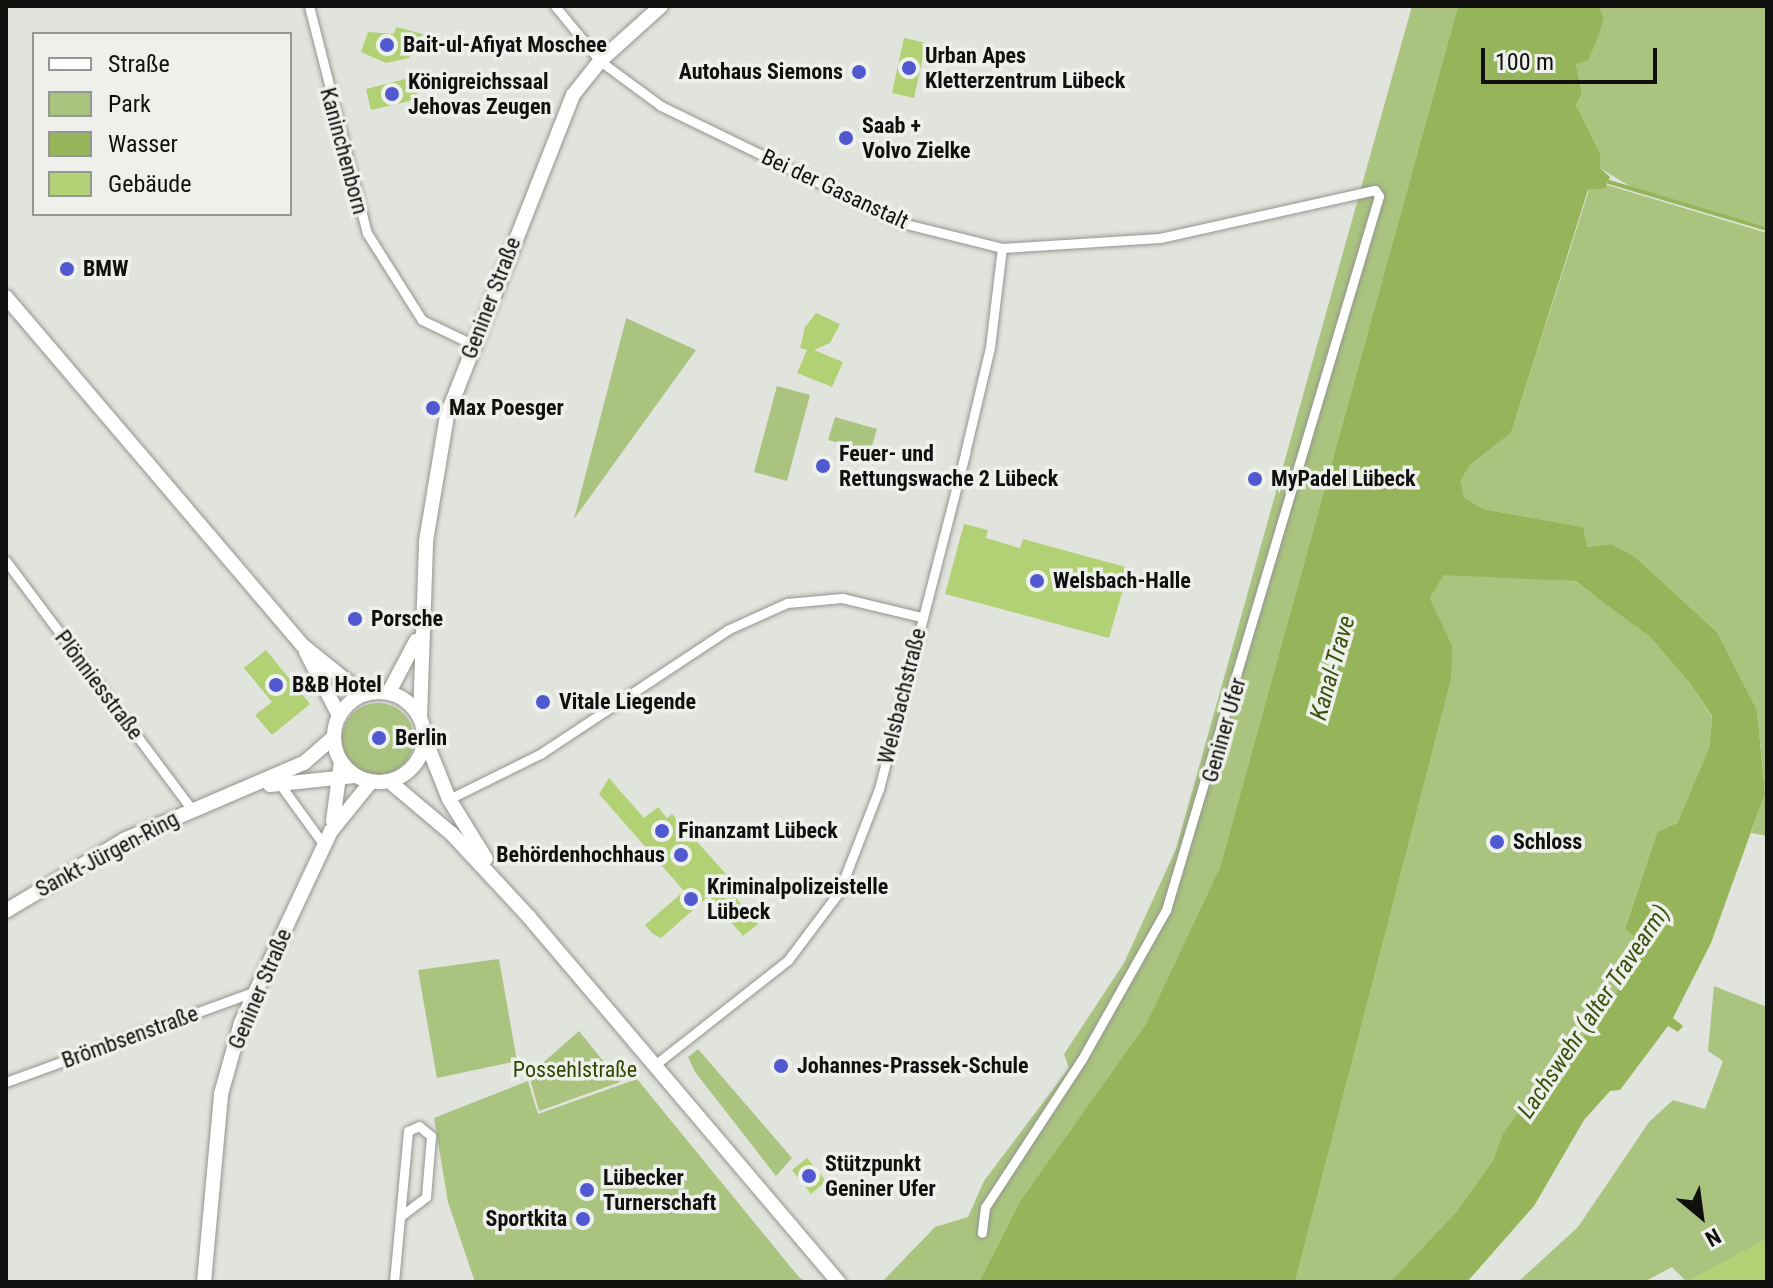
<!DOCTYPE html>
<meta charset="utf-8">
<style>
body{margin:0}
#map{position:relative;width:1773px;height:1288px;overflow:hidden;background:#e1e3dd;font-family:"Roboto Condensed",sans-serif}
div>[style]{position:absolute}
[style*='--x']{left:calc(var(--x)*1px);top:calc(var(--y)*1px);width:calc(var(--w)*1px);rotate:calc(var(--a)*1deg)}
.green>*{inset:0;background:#aac37f}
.round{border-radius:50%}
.water>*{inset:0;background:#96b55a}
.stream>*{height:4px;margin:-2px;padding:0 2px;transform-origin:2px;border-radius:2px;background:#96b55a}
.building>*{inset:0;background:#b1d174}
.roads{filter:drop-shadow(0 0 2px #93958f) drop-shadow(0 0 2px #93958f)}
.street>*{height:9px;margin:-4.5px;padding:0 4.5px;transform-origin:4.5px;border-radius:4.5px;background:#fff}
.secondary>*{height:14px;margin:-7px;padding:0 7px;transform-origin:7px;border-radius:7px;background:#fff}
.primary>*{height:14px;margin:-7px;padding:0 7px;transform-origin:7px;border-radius:7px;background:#fff}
.primary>.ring{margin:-7px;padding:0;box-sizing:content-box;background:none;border:14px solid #fff;border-radius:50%}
.dots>*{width:22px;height:22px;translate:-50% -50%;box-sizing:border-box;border:4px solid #eef0eb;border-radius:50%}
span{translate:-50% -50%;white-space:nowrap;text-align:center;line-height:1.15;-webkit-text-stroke:7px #eef0eb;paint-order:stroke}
.poi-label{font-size:22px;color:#10110f;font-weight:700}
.left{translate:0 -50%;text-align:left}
.right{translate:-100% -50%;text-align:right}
.street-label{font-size:22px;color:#10110f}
.park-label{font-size:22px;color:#334500}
.water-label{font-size:24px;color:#3d510d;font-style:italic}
.frame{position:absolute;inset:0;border:8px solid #10110f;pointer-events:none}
.legend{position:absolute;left:32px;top:32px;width:260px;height:184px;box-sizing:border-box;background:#eef0eb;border:2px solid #959793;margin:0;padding:10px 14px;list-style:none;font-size:24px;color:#10110f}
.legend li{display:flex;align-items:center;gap:16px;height:40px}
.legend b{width:40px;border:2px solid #959793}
.north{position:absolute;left:1661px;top:1176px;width:80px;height:80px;-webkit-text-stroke:6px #eef0eb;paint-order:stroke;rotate:151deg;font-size:22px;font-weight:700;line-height:32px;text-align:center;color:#10110f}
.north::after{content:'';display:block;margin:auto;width:28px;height:36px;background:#10110f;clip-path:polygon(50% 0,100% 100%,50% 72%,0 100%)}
.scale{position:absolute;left:1481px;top:48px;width:176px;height:36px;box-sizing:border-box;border:4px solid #10110f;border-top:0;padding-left:10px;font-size:24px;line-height:28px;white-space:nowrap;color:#10110f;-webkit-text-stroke:6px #eef0eb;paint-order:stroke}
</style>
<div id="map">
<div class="green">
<i style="clip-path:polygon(1412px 6px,1458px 6px,1220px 867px,1146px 1024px,1020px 1201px,979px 1282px,882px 1282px,935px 1227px,968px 1217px,984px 1181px,1069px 1068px,1064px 1054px,1124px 963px,1176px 849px)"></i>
<i style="clip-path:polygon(1598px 6px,1767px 6px,1767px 227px,1631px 187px,1600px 168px,1576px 105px,1582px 94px,1576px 64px)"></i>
<i style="clip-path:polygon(1607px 185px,1767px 233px,1767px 836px,1751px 833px,1765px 792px,1757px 710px,1717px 632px,1634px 556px,1611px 544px,1587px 547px,1582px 527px,1483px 509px,1464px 497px,1461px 480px,1470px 465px,1511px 433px,1589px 190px)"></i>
<i style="clip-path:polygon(626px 318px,696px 350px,574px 519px,626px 319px)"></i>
<i style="clip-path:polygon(777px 386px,810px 395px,787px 481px,754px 472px)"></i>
<i style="clip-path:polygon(835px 417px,877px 429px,870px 452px,828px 440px)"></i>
<i style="clip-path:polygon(1470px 573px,1574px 581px,1607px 604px,1650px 637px,1689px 682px,1712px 717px,1709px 748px,1677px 823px,1657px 832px,1625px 927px,1647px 946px,1595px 1026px,1503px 1133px,1493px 1160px,1457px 1211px,1390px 1282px,1295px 1282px,1451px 680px,1453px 647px,1430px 598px,1444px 575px)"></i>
<i class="round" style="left:342px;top:703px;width:72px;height:72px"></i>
<i style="clip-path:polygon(499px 959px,517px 1061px,437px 1078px,418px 970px)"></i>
<i style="clip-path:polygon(1714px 986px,1767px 1007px,1767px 1239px,1687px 1282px,1672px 1267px,1644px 1282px,1518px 1282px,1578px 1227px,1649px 1122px,1673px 1100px,1705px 1109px,1723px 1061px,1708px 1051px)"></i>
<i style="clip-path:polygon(579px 1031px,620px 1082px,539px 1111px,529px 1075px)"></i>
<i style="clip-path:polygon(698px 1049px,792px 1158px,776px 1176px,695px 1072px,688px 1057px)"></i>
<i style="clip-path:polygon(637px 1079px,798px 1276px,805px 1282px,475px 1282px,448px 1202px,434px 1118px,528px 1081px,538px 1114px)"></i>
</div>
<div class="water">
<i style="clip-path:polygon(1458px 6px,1598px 6px,1604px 18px,1596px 42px,1588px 60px,1576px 64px,1582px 94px,1576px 105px,1600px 154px,1600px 168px,1610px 177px,1605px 188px,1588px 190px,1511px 433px,1470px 465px,1461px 480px,1464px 497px,1483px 509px,1583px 527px,1587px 547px,1611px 544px,1634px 556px,1717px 632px,1757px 710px,1765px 793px,1711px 943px,1673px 1018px,1683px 1026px,1678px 1032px,1668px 1026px,1620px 1090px,1610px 1091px,1584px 1120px,1534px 1206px,1467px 1282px,1390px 1282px,1457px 1211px,1493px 1160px,1503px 1133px,1559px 1060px,1595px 1026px,1646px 947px,1625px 928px,1657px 832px,1677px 823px,1709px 748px,1711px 729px,1712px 716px,1689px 682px,1650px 637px,1575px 581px,1444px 575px,1430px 598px,1453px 647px,1451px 680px,1295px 1282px,979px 1282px,1020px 1201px,1146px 1024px,1220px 867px)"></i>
</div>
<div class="stream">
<i style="--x:1609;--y:182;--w:165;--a:16.6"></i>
</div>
<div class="building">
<i style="clip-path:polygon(396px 27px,423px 34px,409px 58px,386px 63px,361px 52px,368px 32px,394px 34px)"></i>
<i style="clip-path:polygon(904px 38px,926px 43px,914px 98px,892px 93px)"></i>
<i style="clip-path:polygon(413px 77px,418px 99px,371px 110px,366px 89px)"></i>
<i style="clip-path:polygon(816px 313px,840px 324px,830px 343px,814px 350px,843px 362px,832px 387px,797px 373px,807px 350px,800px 348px,805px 327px)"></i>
<i style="clip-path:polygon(964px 524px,988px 530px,986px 538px,1020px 548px,1023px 539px,1129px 568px,1109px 638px,945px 594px)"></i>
<i style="clip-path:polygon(266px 650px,310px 704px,272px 735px,255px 715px,272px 702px,244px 668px)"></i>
<i style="clip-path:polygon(609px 778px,644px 818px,658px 807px,667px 818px,672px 814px,727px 875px,721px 880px,758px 924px,743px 936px,709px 896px,661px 938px,653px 934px,645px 925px,684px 891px,599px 794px)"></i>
<i style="clip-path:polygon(807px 1158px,826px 1181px,811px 1194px,792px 1170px)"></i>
<i style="clip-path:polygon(1767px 1239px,1767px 1282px,1687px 1282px,1748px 1249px)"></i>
</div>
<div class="roads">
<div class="street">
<i style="--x:309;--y:6;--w:234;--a:75.7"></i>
<i style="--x:367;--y:233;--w:103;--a:57.7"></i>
<i style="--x:422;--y:320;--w:58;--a:25.7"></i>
<i style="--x:555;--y:6;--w:71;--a:50.7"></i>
<i style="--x:600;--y:61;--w:76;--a:36.4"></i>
<i style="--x:661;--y:106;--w:268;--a:25.9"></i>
<i style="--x:902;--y:223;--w:103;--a:14"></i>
<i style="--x:1002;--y:248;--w:158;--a:-3.6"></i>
<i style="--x:1160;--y:238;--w:220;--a:-12.6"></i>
<i style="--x:1375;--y:190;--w:7;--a:56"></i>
<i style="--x:1379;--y:196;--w:745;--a:106.61"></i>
<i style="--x:1166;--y:910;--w:171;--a:119.4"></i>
<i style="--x:1082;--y:1059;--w:177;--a:123.2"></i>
<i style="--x:985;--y:1207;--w:26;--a:97"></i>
<i style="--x:6;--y:561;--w:311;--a:53.2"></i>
<i style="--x:279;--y:783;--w:77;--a:54"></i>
<i style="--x:449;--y:799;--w:102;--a:-26.3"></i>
<i style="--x:540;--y:754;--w:224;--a:-33.5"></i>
<i style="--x:727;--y:630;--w:66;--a:-24.2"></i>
<i style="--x:787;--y:603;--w:55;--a:-5.2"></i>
<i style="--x:842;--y:598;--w:82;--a:13.4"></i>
<i style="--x:656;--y:1064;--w:168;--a:-38.2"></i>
<i style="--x:788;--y:960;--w:85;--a:-53.1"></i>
<i style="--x:839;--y:892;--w:110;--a:-68.8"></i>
<i style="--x:879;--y:789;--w:347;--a:-75.6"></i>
<i style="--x:965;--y:453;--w:109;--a:-76.7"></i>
<i style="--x:990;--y:347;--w:100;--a:-83.1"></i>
<i style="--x:6;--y:1082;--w:263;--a:-20"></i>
<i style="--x:394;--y:1282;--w:152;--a:-84.7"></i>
<i style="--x:408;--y:1131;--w:12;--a:-24"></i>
<i style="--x:419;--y:1126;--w:16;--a:40"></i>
<i style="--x:431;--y:1136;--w:61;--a:94.7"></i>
<i style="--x:426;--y:1197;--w:31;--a:143"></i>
</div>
<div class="secondary">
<i style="--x:389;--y:692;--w:58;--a:-62.1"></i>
<i style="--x:420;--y:717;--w:176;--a:-88"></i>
<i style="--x:426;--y:541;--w:128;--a:-80.5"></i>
<i style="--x:447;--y:415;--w:344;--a:-68.5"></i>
<i style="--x:573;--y:95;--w:43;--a:-51.5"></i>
<i style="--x:600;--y:61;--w:82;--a:-42"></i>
<i style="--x:333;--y:821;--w:60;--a:-82.3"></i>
<i style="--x:204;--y:1282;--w:189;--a:-84.8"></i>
<i style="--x:221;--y:1094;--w:74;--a:-74.3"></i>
<i style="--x:241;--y:1023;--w:212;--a:-64.9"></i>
<i style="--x:331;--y:831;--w:63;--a:-50.8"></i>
</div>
<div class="primary">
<i style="--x:6;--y:297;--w:457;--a:49.6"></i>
<i style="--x:302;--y:645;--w:78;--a:38.8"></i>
<i style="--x:306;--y:652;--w:71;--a:62.4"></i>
<i class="ring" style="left:334px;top:692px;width:76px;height:76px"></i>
<i style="--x:425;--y:739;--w:65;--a:68.2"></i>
<i style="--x:449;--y:799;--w:70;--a:58.3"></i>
<i style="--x:389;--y:781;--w:82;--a:40.1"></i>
<i style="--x:452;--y:834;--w:113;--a:47.1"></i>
<i style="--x:529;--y:917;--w:479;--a:49.7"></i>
<i style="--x:270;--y:785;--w:85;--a:-6"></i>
<i style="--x:6;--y:911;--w:138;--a:-31"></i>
<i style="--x:124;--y:840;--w:196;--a:-23.2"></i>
<i style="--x:304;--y:763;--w:38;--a:-41"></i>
</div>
</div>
<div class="dots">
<i style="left:387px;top:45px;background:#5059cf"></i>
<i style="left:909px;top:68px;background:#5059cf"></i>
<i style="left:859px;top:72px;background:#5059cf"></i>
<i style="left:392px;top:94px;background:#5059cf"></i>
<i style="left:846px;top:138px;background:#5059cf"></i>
<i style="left:67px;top:269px;background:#5059cf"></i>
<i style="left:433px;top:408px;background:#5059cf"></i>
<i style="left:823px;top:466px;background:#5059cf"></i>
<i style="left:1255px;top:479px;background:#5059cf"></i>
<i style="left:1037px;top:581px;background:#5059cf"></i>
<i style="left:355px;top:619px;background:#5059cf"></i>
<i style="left:276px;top:685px;background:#5059cf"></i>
<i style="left:543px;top:702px;background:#5059cf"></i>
<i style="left:379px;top:738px;background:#5059cf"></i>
<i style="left:662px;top:831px;background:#5059cf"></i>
<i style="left:1497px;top:842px;background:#5059cf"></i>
<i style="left:681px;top:855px;background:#5059cf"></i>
<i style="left:691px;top:899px;background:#5059cf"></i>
<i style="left:781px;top:1066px;background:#5059cf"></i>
<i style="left:809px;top:1176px;background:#5059cf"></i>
<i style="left:587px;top:1190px;background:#5059cf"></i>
<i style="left:583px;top:1219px;background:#5059cf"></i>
</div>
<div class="poi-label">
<span class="left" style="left:403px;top:45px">Bait-ul-Afiyat Moschee</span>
<span class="left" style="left:925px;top:68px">Urban Apes<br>Kletterzentrum Lübeck</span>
<span class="right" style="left:843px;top:72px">Autohaus Siemons</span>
<span class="left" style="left:408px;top:94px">Königreichssaal<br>Jehovas Zeugen</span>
<span class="left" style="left:862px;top:138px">Saab +<br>Volvo Zielke</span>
<span class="left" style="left:83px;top:269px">BMW</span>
<span class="left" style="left:449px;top:408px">Max Poesger</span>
<span class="left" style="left:839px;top:466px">Feuer- und<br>Rettungswache 2 Lübeck</span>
<span class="left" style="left:1271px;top:479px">MyPadel Lübeck</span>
<span class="left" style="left:1053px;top:581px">Welsbach-Halle</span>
<span class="left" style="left:371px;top:619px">Porsche</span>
<span class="left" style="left:292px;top:685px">B&amp;B Hotel</span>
<span class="left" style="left:559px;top:702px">Vitale Liegende</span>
<span class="left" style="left:395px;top:738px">Berlin</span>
<span class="left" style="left:678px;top:831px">Finanzamt Lübeck</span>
<span class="left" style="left:1513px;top:842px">Schloss</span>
<span class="right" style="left:665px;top:855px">Behördenhochhaus</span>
<span class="left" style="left:707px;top:899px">Kriminalpolizeistelle<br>Lübeck</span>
<span class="left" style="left:797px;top:1066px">Johannes-Prassek-Schule</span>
<span class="left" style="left:825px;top:1176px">Stützpunkt<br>Geniner Ufer</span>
<span class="left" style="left:603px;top:1190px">Lübecker<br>Turnerschaft</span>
<span class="right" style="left:567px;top:1219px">Sportkita</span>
</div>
<div class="street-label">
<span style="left:344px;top:151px;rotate:75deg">Kaninchenborn</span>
<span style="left:835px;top:189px;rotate:25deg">Bei der Gasanstalt</span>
<span style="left:491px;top:298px;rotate:-69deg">Geniner Straße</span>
<span style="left:99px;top:685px;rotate:53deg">Plönniesstraße</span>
<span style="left:902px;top:696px;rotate:-76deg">Welsbachstraße</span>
<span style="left:1224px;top:730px;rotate:-74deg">Geniner Ufer</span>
<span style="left:107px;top:854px;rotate:-28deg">Sankt-Jürgen-Ring</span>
<span style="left:260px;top:989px;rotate:-67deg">Geniner Straße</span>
<span style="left:130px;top:1037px;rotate:-20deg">Brömbsenstraße</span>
</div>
<div class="park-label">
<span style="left:575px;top:1070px">Possehlstraße</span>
</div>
<div class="water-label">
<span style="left:1333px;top:668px;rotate:-74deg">Kanal-Trave</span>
<span style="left:1594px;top:1012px;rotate:-56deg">Lachswehr (alter Travearm)</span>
</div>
<div class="frame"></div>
<ul class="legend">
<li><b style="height:10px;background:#fff"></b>Straße</li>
<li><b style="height:22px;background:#aac37f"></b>Park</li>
<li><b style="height:22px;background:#96b55a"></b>Wasser</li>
<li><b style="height:22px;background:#b1d174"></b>Gebäude</li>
</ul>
<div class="north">N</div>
<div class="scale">100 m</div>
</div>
